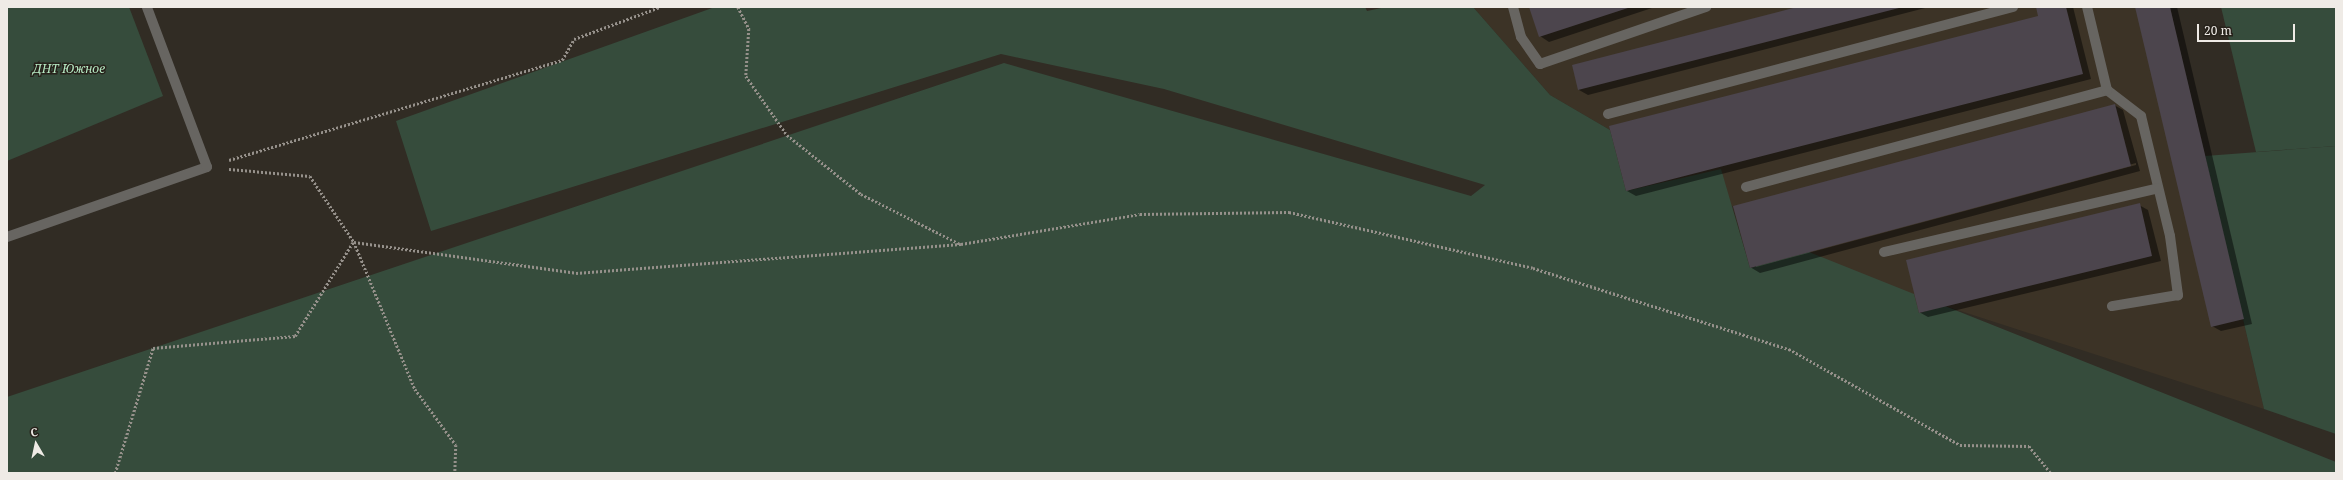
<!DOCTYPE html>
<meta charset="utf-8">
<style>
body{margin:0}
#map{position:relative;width:2343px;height:480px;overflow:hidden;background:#312c24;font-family:"Noto Serif",serif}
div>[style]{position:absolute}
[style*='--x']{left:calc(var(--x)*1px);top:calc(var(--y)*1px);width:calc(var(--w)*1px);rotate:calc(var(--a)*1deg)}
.built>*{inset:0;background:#3c3326}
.green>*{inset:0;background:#364c3c}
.shadow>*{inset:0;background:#0007}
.building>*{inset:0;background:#4c454d}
.path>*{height:2.5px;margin-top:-1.25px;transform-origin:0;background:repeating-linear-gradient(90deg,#96918b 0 2px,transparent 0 4px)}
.service>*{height:10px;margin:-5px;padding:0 5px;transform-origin:5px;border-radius:5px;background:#676561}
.minor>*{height:10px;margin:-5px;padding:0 5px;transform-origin:5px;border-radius:5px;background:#676561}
span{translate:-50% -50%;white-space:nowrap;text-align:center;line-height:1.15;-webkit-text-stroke:3px #27221b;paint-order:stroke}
.park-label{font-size:12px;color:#b7eac4;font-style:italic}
.frame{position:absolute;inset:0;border:8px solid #efebe6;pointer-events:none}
.north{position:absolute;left:16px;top:424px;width:40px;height:40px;-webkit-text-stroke:3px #27221b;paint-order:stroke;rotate:351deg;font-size:11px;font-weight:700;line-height:16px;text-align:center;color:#efebe6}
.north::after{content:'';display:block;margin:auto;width:14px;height:18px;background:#efebe6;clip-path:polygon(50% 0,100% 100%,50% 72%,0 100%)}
.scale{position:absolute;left:2197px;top:24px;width:98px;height:18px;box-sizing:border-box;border:2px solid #efebe6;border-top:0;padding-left:5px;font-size:12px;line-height:14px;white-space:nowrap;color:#efebe6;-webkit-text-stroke:3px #27221b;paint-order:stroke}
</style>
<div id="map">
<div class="built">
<i style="clip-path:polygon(1473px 7px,2170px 7px,2264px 409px,1945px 306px,1919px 313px,1809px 252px,1750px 268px,1733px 206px,1626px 191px,1610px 130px,1550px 95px)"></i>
</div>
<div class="green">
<i style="clip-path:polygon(7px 7px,129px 7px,163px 96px,7px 161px)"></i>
<i style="clip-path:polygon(715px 7px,1365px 7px,1367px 11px,1386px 7px,1473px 7px,1550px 95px,1610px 130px,1626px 191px,1721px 169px,1750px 268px,1809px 252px,1914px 294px,1919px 313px,1945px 306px,2336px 462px,2336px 473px,7px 473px,7px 397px,1004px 63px,1471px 196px,1485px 185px,1164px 89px,1001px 54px,431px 231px,396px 121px)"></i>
<i style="clip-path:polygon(2221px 7px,2336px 7px,2336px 146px,2256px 152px)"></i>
<i style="clip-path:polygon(2336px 146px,2336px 434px,2264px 409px,2205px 156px)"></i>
</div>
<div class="shadow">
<i style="clip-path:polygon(1530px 7px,1655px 7px,1549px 42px,1540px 36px)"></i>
<i style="clip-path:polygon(1801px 7px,1929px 7px,1588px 95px,1579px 90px,1573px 66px)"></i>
<i style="clip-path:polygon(2037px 7px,2073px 7px,2091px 79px,1636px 196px,1627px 191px,2040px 17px)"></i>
<i style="clip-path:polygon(2136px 7px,2177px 7px,2252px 324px,2221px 331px,2212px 326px)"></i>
<i style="clip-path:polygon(evenodd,2114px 105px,2123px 110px,2140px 171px,1760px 273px,1750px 267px,2114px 105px,2136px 163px,2136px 165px,1756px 267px,1756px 265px,2136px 163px)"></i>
<i style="clip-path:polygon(2139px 205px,2148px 210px,2161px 261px,1928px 317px,1919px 312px)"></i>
</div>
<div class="building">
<i style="clip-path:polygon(1529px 7px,1631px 7px,1539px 37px)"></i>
<i style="clip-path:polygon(1797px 7px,1899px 8px,1578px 90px,1572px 65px)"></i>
<i style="clip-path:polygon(2036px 7px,2066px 7px,2083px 74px,1626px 191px,1609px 126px,2038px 16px)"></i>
<i style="clip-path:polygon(2135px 7px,2170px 7px,2244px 319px,2211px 327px)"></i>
<i style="clip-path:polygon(2115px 104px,2131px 166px,1750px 268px,1733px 206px)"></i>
<i style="clip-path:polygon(2140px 203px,2152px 256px,1919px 313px,1906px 260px)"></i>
</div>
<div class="path">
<i style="--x:738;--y:7;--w:25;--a:63"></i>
<i style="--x:749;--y:29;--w:47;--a:93.7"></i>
<i style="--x:746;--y:76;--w:72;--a:55.2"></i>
<i style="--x:787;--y:135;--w:95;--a:38.6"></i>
<i style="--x:861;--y:194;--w:111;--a:26.8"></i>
<i style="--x:229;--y:160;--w:348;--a:-16.7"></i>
<i style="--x:562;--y:60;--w:24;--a:-60"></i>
<i style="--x:574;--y:39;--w:92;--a:-20.4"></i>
<i style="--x:229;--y:169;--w:81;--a:4.9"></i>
<i style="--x:310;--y:176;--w:79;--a:56.3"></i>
<i style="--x:354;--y:242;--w:159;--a:67.5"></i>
<i style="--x:415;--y:389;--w:69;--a:53.8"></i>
<i style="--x:456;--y:445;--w:28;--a:92"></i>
<i style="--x:354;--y:242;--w:224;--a:7.9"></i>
<i style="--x:576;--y:273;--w:386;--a:-4.3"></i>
<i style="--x:961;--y:244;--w:181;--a:-9.5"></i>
<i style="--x:1140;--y:214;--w:149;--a:-0.8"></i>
<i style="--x:1289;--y:212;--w:250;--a:12.9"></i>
<i style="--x:1533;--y:268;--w:269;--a:17.6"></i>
<i style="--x:1789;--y:349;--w:196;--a:29.3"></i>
<i style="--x:1960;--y:445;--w:69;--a:0.8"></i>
<i style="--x:2029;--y:446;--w:35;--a:51"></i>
<i style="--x:115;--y:473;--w:131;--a:-73.1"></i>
<i style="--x:153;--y:348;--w:143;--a:-4.8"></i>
<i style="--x:295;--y:336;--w:110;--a:-58.3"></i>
</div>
<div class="service">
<i style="--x:1513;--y:7;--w:31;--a:75"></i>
<i style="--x:1521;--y:37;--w:33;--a:55"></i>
<i style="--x:1540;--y:64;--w:176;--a:-19"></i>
<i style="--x:2107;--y:90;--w:43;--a:37.4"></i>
<i style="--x:2141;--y:116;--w:123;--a:76.4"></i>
<i style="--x:2170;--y:236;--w:60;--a:82.3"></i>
<i style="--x:2178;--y:295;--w:67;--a:170.5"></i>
<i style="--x:1608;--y:114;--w:419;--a:-14.8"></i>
<i style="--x:1746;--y:187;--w:374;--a:-15"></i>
<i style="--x:2107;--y:90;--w:85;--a:-103.5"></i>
<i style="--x:1884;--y:252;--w:281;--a:-13.1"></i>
</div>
<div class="minor">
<i style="--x:7;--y:237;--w:212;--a:-19.3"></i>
<i style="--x:207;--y:167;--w:171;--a:-110.6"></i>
</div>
<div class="park-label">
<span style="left:69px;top:69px">ДНТ Южное</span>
</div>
<div class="frame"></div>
<div class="north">С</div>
<div class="scale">20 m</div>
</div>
